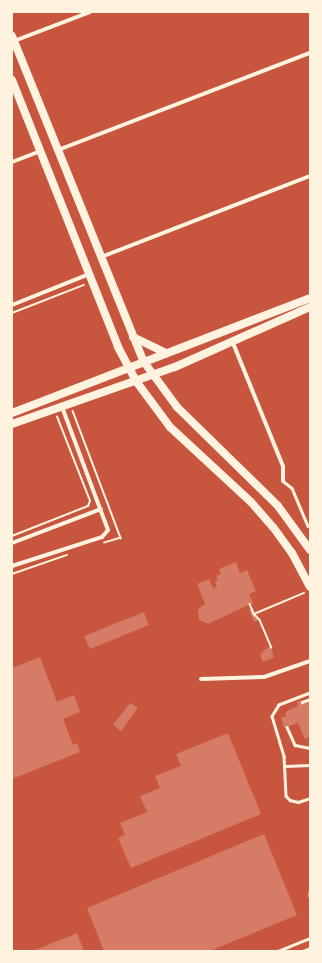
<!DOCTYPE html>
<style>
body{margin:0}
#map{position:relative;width:322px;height:963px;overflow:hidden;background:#c8553d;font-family:Rubik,sans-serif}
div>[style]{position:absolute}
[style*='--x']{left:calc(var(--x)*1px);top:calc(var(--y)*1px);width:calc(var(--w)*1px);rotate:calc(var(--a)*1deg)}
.building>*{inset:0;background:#d67c66}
.path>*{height:1.5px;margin:-0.75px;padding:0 0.75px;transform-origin:0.75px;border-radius:0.75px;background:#fff3e0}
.service>*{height:2.5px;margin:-1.25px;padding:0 1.25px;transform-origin:1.25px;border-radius:1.25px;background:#fff3e0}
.minor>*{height:4px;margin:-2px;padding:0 2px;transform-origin:2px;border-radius:2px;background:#fff3e0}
.primary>*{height:8px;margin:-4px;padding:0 4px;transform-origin:4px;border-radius:4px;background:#fff3e0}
.trunk>*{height:8px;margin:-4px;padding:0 4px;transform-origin:4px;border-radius:4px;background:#fff3e0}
span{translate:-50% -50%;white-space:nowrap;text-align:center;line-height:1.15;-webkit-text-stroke:3.5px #fff3e0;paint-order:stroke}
.frame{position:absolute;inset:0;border:13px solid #fff3e0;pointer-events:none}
</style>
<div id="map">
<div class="building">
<i style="clip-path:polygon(236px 562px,240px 573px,247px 570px,256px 591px,249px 594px,253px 603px,208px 624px,199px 620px,198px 609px,205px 604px,197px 584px,209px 579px,213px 588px,217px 587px,215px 581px,218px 580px,216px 576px,221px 574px,219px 569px)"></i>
<i style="clip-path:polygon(253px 608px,259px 620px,254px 622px,249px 610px)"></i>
<i style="clip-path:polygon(144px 612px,149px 625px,90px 649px,84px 636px)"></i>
<i style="clip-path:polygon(270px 646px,274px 657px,263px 662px,260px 654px)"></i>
<i style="clip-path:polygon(40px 657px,57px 702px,74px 695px,80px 712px,63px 719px,73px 745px,77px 743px,80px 752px,12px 779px,12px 668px)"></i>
<i style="clip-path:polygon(301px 700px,303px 704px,310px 701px,310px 733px,309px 737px,305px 739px,298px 723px,284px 728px,281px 718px,286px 716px,285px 713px,289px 710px,298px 706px,297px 702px)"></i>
<i style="clip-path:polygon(130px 703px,138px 708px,121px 731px,113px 725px)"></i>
<i style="clip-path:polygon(228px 733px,261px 814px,131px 868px,118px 838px,125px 835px,120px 823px,147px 812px,140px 796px,160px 788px,155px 776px,181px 766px,176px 754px)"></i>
<i style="clip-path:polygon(264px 834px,297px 915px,210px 951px,104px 951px,87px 908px)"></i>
<i style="clip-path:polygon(77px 933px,84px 951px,33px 951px)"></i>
</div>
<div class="path">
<i style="--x:12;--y:313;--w:77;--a:-21.3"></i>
<i style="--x:73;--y:411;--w:136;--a:69.3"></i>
<i style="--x:121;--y:538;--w:17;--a:163"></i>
<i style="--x:12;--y:536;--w:82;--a:-21.5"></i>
<i style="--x:88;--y:506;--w:5;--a:-68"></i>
<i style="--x:90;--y:501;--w:90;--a:-111.4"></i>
<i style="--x:12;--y:574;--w:58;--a:-19.1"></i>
<i style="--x:250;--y:604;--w:11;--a:68"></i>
<i style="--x:254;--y:614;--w:54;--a:-22.8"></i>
<i style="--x:254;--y:614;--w:8;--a:45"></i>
<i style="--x:260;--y:620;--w:30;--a:67"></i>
</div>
<div class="service">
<i style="--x:283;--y:481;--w:11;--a:38"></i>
<i style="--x:292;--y:488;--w:41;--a:67.2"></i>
<i style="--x:310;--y:693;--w:33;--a:159"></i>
<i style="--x:279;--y:705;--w:13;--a:122"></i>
<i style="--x:272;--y:716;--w:42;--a:73.3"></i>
<i style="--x:284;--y:756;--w:40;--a:87.1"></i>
<i style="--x:286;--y:796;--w:6;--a:45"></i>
<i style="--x:290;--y:800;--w:8;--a:14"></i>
<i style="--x:298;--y:802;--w:13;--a:-18"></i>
<i style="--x:302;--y:702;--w:9;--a:-21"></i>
<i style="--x:287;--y:727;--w:20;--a:66"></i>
<i style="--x:295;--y:745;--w:15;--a:11"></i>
<i style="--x:285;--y:766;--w:25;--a:-2"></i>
<i style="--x:310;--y:892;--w:4;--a:90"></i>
<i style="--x:278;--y:951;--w:35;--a:-22"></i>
<i style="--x:303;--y:951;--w:8;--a:-23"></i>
</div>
<div class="minor">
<i style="--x:14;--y:41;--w:81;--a:-20.9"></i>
<i style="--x:58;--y:150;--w:270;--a:-21.1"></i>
<i style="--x:12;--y:162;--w:30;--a:-21"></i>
<i style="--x:101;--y:257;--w:224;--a:-21.2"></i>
<i style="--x:12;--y:305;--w:83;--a:-21.9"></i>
<i style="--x:233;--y:343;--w:133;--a:67.9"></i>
<i style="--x:283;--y:466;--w:15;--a:90"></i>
<i style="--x:12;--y:543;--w:95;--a:-20.9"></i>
<i style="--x:12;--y:566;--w:95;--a:-17.9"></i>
<i style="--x:102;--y:537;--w:9;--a:-49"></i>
<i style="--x:108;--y:530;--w:131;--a:-110.5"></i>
<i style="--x:201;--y:679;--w:63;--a:-1.8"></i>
<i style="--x:264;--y:677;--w:49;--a:-19.2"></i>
</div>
<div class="primary">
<i style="--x:12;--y:413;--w:319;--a:-21.1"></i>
<i style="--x:12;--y:424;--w:173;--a:-19.3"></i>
<i style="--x:175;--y:367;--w:148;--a:-24"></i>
</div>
<div class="trunk">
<i style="--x:12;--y:36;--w:352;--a:68"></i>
<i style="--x:144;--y:362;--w:56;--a:53.7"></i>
<i style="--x:177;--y:407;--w:141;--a:44.4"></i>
<i style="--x:278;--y:506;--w:54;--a:54"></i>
<i style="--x:12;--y:80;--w:287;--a:68.3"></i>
<i style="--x:118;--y:347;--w:38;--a:62"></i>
<i style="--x:136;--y:381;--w:57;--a:53.5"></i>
<i style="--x:170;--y:427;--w:110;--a:42.8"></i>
<i style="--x:251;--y:502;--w:33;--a:49"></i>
<i style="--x:273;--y:527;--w:32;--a:54"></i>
<i style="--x:292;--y:553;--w:38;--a:62"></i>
<i style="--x:133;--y:337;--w:37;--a:26"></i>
</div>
<div class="frame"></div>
</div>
